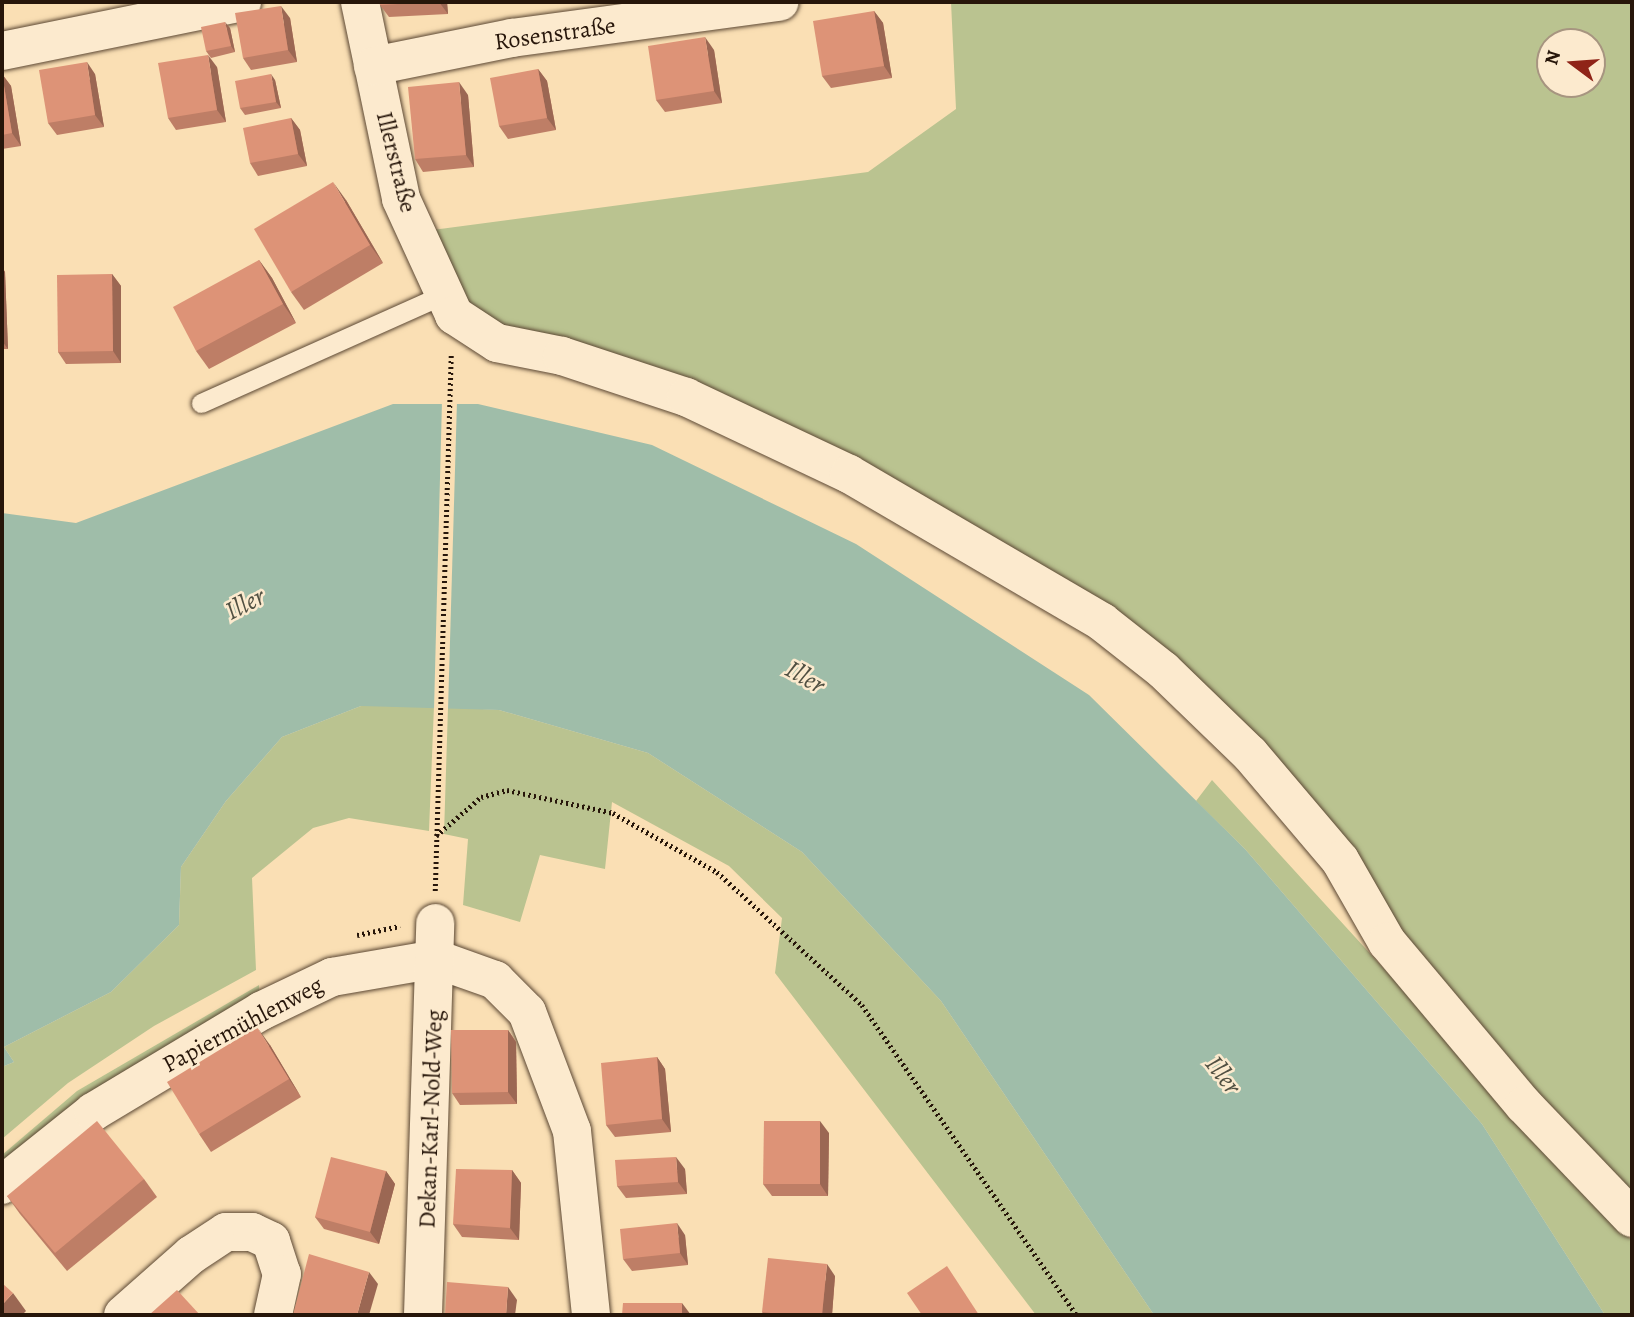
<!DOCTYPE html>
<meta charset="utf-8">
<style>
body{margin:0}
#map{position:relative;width:1634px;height:1317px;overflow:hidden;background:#fadfb4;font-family:Alegreya,serif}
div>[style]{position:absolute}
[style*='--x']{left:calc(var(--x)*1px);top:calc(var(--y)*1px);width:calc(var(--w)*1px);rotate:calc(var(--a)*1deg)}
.green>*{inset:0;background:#bac390}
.water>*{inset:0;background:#9fbda9}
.pier>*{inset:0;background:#fadfb4}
.path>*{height:4.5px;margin-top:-2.25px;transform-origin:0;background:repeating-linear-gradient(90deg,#27160a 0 2px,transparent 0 5.5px)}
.roads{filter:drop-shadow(0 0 2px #5c4834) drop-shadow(0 0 2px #5c4834)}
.service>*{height:19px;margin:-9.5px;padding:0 9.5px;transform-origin:9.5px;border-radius:9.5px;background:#fceace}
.minor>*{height:38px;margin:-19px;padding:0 19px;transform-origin:19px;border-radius:19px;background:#fceace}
.wall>*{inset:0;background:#be7e66}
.shaded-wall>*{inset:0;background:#9b6753}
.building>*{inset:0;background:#dd9377}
span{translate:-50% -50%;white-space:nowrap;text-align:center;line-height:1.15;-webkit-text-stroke:5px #fceace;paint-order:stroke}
.street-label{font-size:24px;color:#27160a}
.water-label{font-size:26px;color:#515042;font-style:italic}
.frame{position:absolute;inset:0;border:4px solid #27160a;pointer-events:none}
.north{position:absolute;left:1536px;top:28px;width:70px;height:70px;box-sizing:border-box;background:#fceace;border:2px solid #a79580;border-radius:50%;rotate:286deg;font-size:19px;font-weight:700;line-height:28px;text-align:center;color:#27160a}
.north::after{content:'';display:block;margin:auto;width:24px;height:32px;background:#8f2418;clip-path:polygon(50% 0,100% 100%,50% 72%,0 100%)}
</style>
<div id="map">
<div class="green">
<i style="clip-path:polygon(evenodd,951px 2px,1632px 2px,1632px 1205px,1395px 939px,1346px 855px,1047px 578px,512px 336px,467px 306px,425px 231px,868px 172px,956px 109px,951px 2px,1550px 42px,1592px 42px,1592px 84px,1550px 84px,1550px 42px)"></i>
<i style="clip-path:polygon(361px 706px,434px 706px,429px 831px,349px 818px,313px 828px,252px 878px,256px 970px,154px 1026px,68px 1083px,2px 1139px,2px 1067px,14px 1062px,4px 1047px,111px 992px,179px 925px,181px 867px,226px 801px,282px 737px)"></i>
<i style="clip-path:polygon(448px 707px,499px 710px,648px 753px,802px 852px,941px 1001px,1154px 1315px,1036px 1315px,775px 973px,782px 918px,729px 866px,612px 802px,605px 869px,540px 855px,520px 922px,463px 905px,468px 839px,444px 834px)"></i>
<i style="clip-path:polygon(1212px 780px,1632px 1241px,1632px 1315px,1605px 1315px,1482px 1124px,1245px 849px,1196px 801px)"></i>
<i style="clip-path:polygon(259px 985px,260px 1001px,2px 1177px,2px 1155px,77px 1091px)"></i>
</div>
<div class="water">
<i style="clip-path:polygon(393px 404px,478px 404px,652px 445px,856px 544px,1089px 695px,1245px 849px,1482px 1124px,1605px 1315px,1154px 1315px,941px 1001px,802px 852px,648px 753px,499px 710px,361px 706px,282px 737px,226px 801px,181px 867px,179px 925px,111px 992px,4px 1047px,14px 1062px,2px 1067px,2px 513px,76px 523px)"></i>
</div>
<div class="pier">
<i style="clip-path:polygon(442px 401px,457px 401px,448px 710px,434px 710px)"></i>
</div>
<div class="path">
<i style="--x:436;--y:836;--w:60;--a:-40.9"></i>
<i style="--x:481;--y:797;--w:27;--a:-15"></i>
<i style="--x:507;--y:790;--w:108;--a:12.2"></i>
<i style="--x:613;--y:813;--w:120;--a:29.6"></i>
<i style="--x:717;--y:872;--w:197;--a:42.5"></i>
<i style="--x:862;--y:1005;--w:377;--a:55.3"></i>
<i style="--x:435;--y:891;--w:537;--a:-88.29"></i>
<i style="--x:357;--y:935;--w:44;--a:-11.8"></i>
</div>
<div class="roads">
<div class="service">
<i style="--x:201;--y:403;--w:265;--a:-24.1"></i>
</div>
<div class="minor">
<i style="--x:360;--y:2;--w:201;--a:78.2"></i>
<i style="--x:401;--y:199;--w:128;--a:65.4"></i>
<i style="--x:454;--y:315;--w:51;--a:33.1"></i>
<i style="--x:497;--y:343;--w:66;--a:11.3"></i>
<i style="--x:562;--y:356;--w:131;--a:18.3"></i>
<i style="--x:686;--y:397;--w:180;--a:25.3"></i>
<i style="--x:849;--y:474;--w:293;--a:30.3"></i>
<i style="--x:1102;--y:622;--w:78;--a:38.2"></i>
<i style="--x:1163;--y:670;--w:121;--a:44"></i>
<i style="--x:1250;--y:754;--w:139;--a:49.7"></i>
<i style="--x:1340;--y:860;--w:95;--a:60.2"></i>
<i style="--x:1387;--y:942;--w:213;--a:50"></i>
<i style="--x:1524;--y:1105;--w:156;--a:46.3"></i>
<i style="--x:2;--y:51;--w:245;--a:-11.5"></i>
<i style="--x:373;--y:66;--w:142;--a:-11.4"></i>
<i style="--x:512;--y:38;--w:270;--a:-7.7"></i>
<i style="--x:2;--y:1185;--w:117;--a:-38.7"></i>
<i style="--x:93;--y:1112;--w:196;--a:-31"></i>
<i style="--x:261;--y:1011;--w:79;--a:-25.6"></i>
<i style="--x:332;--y:977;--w:106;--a:-9.8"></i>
<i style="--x:436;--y:959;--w:63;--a:19.6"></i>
<i style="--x:495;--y:980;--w:45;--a:45"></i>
<i style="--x:527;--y:1012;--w:127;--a:69.3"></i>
<i style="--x:572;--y:1131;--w:185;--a:84.1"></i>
<i style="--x:123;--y:1315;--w:91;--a:-41.4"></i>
<i style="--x:191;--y:1255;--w:42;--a:-33.3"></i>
<i style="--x:226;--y:1232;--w:26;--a:0"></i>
<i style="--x:252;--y:1232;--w:21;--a:25"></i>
<i style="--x:271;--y:1241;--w:35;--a:72"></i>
<i style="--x:282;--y:1274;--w:42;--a:102.4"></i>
<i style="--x:423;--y:1315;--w:392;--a:-88.2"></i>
</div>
</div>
<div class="wall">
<i style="clip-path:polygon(380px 2px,447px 2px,448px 14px,389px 17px,380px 5px)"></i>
<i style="clip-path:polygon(874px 11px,883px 23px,892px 78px,831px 88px,822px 76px)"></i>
<i style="clip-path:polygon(290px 18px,297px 62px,251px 70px,243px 58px)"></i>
<i style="clip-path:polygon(230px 28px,235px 52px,211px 58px,206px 51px)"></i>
<i style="clip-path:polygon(714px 50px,722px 103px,665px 112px,656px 100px)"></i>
<i style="clip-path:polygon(217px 67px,226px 122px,176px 130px,168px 118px)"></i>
<i style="clip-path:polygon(538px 69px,547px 81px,556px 130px,508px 139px,499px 126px)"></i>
<i style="clip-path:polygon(2px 74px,11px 86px,21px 146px,2px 149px)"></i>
<i style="clip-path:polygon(95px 74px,104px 127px,57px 135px,48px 123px)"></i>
<i style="clip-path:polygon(275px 80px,281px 108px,245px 115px,240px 108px)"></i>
<i style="clip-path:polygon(468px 95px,474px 167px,423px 172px,415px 159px)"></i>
<i style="clip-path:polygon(291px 118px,300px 130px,307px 166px,258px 176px,250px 163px)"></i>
<i style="clip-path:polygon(346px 200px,383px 263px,304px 310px,291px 292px)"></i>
<i style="clip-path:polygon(259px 260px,272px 278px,296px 323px,209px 369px,196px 351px)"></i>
<i style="clip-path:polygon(2px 267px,5px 272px,8px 349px,2px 349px)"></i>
<i style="clip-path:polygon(112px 274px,121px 286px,121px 363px,66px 364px,58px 352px)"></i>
<i style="clip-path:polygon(508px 1030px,516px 1042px,517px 1104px,460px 1105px,452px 1093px)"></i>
<i style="clip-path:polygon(270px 1045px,301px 1097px,211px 1152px,199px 1134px)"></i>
<i style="clip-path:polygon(657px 1057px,665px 1069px,671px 1132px,615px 1137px,606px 1125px)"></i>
<i style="clip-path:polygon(829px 1133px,828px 1196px,772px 1196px,763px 1184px)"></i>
<i style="clip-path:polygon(685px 1169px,687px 1194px,626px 1198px,617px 1186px)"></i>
<i style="clip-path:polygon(512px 1170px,521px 1183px,519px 1240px,462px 1237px,453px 1224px)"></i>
<i style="clip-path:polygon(386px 1171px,395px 1184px,379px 1244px,324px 1229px,315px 1217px)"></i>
<i style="clip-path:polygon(144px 1179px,157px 1197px,67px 1271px,20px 1214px,7px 1196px)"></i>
<i style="clip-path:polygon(685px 1235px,688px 1265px,632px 1271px,623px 1259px)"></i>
<i style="clip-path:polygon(835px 1276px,832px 1315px,764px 1315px,762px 1312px)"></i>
</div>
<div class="shaded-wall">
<i style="clip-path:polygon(439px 2px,447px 2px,448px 14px)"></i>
<i style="clip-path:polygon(281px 6px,290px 18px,297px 62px,288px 50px)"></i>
<i style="clip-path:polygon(874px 11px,883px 23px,892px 78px,884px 66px)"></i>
<i style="clip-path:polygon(225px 22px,230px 28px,235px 52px,231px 46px)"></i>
<i style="clip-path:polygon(705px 37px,714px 50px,722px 103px,714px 91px)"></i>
<i style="clip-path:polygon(208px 55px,217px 67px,226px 122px,217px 110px)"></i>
<i style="clip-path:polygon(87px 62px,95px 74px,104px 127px,95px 115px)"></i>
<i style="clip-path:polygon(538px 69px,547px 81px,556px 130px,547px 118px)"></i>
<i style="clip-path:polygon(2px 74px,11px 86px,21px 146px,12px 133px)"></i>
<i style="clip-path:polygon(271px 74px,275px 80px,281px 108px,276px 102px)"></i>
<i style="clip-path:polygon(459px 82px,468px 95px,474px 167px,466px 155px)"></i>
<i style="clip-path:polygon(291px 118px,300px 130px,307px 166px,298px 154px)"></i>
<i style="clip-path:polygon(333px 182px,346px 200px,383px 263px,370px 245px)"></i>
<i style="clip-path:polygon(259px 260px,272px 278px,296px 323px,283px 304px)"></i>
<i style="clip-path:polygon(2px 267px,5px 272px,8px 349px,2px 341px)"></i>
<i style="clip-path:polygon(112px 274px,121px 286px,121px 363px,113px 351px)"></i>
<i style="clip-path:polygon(257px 1027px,270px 1045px,301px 1097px,289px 1079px)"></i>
<i style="clip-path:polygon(508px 1030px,516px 1042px,517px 1104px,508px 1092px)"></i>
<i style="clip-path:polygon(657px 1057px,665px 1069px,671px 1132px,662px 1119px)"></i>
<i style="clip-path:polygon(820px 1121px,829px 1133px,828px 1196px,820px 1184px)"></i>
<i style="clip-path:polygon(676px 1157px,685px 1169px,687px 1194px,678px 1182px)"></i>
<i style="clip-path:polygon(512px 1170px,521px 1183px,519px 1240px,510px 1228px)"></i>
<i style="clip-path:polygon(386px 1171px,395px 1184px,379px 1244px,370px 1232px)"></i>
<i style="clip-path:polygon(677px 1223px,685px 1235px,688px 1265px,680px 1253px)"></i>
<i style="clip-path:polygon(827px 1264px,835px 1276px,832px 1315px,822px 1315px)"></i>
<i style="clip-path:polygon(369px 1272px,378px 1284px,369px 1315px,357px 1315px)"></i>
<i style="clip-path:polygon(508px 1287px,517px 1300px,515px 1315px,506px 1315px)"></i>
<i style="clip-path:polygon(13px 1293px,26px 1311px,22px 1315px,2px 1315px,2px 1305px)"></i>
<i style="clip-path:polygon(682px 1303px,691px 1315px,682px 1315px)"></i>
</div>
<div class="building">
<i style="clip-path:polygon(380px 2px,434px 2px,380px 5px)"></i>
<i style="clip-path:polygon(281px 6px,288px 50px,243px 58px,235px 13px)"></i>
<i style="clip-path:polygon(874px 11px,884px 66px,822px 76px,813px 21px)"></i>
<i style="clip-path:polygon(225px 22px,231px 46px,206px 51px,201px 27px)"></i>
<i style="clip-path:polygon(705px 37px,714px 91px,656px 100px,648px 46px)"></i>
<i style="clip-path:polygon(208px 55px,217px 110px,168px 118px,158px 63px)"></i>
<i style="clip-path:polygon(87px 62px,95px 115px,48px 123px,39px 70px)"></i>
<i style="clip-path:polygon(538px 69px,547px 118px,499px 126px,490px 78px)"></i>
<i style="clip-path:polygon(2px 74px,12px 133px,2px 135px)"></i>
<i style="clip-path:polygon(271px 74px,276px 102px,240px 108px,235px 81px)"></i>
<i style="clip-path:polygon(459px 82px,466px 155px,415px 159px,408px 87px)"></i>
<i style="clip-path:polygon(291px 118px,298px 154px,250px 163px,243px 128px)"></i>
<i style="clip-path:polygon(333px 182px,370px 245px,291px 292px,254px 229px)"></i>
<i style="clip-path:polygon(259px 260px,283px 304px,196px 351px,173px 307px)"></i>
<i style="clip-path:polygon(112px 274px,113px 351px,58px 352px,57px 275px)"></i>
<i style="clip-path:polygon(257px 1027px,289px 1079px,199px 1134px,167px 1082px)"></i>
<i style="clip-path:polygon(451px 1030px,508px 1030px,508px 1092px,452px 1093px)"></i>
<i style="clip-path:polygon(657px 1057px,662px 1119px,606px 1125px,601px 1063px)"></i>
<i style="clip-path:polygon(97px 1121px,144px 1179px,55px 1253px,7px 1196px)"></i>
<i style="clip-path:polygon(764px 1121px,820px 1121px,820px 1184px,763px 1184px)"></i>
<i style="clip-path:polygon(331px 1157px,386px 1171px,370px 1232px,315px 1217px)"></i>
<i style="clip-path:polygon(676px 1157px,678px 1182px,617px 1186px,615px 1160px)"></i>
<i style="clip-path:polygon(456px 1169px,512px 1170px,510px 1228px,453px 1224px)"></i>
<i style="clip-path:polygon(677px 1223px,680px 1253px,623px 1259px,620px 1229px)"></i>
<i style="clip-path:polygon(309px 1254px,369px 1272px,357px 1315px,293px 1315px)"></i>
<i style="clip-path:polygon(768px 1258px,827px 1264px,822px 1315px,789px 1315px,762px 1312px)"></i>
<i style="clip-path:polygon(947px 1266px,979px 1315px,922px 1315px,907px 1293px)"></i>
<i style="clip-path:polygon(447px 1282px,508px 1287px,506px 1315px,445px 1315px)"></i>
<i style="clip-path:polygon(2px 1283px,13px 1293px,2px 1305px)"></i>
<i style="clip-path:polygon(177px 1290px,200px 1315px,149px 1315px)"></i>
<i style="clip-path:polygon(623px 1303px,682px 1303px,682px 1315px,622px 1315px)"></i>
</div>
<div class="street-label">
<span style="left:555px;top:34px;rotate:-8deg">Rosenstraße</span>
<span style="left:396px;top:162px;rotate:76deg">Illerstraße</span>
<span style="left:243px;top:1025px;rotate:-28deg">Papiermühlenweg</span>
<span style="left:431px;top:1119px;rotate:-88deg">Dekan-Karl-Nold-Weg</span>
</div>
<div class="water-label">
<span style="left:245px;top:604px;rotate:-27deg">Iller</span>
<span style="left:805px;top:677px;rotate:30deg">Iller</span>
<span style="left:1223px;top:1075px;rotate:52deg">Iller</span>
</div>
<div class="frame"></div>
<div class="north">N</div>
</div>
